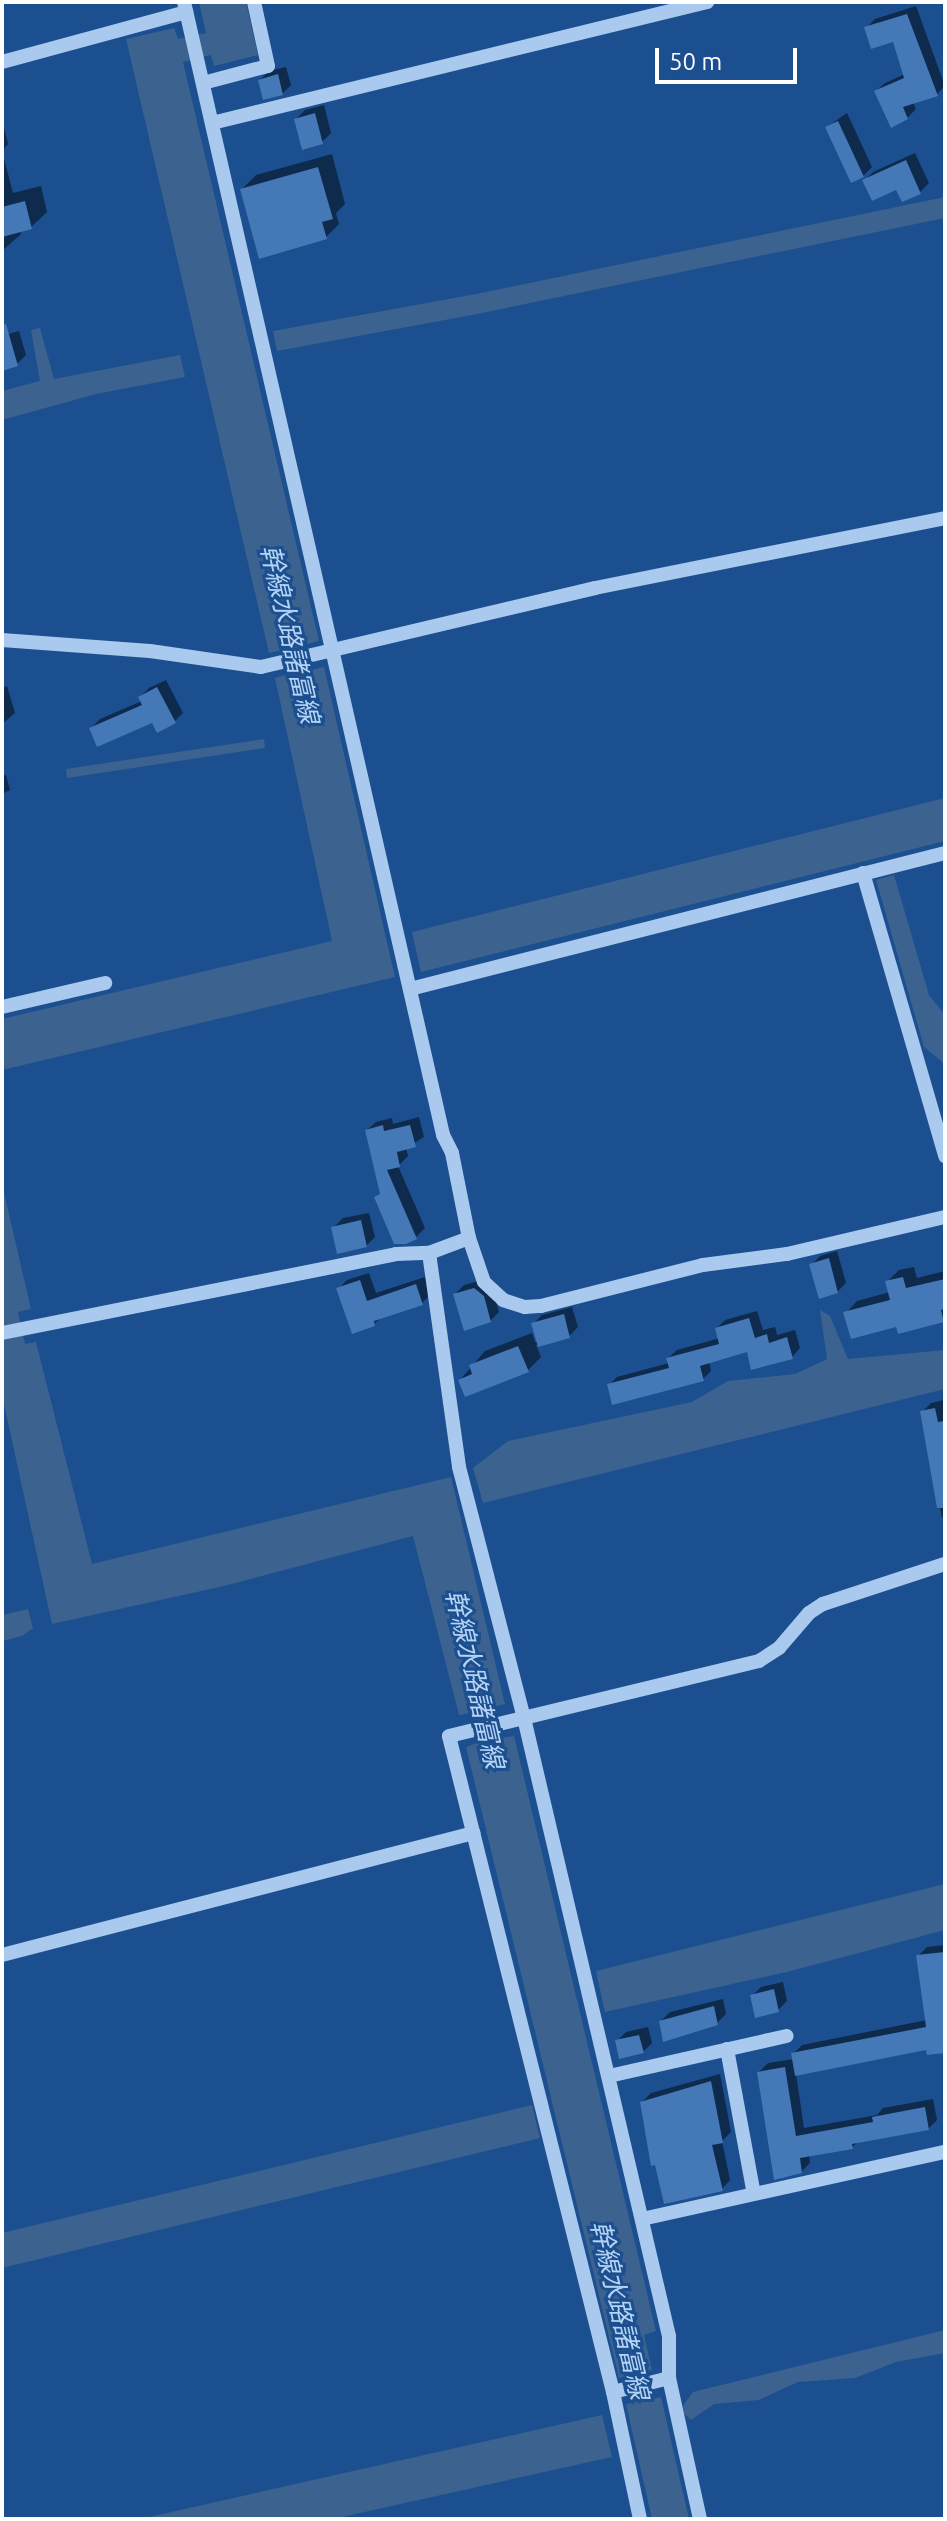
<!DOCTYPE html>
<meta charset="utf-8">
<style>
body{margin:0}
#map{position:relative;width:947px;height:2521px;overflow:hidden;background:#1b4f8f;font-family:Ubuntu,"Noto Sans JP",sans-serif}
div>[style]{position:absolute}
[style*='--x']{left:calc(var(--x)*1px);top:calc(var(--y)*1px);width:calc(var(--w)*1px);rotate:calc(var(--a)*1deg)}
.water>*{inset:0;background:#3c6290}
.shadow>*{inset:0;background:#0007}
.stream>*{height:6px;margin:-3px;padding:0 3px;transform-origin:3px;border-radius:3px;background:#3c6290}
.building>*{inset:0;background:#4478b7}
.minor>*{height:14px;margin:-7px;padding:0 7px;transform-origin:7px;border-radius:7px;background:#a9c9ee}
span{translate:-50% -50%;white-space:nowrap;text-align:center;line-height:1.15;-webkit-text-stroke:6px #1b4f8f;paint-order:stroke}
.water-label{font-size:26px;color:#b5d3f5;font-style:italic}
.frame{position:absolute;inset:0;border:4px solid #fff;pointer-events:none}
.scale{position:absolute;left:655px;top:48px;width:142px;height:36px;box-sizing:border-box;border:4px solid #fff;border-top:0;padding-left:10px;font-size:24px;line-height:28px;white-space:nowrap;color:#fff;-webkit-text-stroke:6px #1b4f8f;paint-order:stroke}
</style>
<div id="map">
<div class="water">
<i style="clip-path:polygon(199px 2px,246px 2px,258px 55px,214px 66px,211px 55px,183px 62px,319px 641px,303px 645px,310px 670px,324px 667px,395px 977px,2px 1070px,2px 1019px,332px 941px,275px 678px,289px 674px,284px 650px,269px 653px,126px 39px,174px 28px,178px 39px,206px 33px)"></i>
<i style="clip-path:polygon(945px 197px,945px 218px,472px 315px,277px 351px,273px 331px,476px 294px)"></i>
<i style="clip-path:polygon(40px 328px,54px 379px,180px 355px,185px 377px,96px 394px,2px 420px,2px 391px,40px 381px,31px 330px)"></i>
<i style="clip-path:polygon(264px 739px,265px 748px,67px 778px,66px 769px)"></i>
<i style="clip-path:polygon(945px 798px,945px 841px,421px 972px,412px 932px)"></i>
<i style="clip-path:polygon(894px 875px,929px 995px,945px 1015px,945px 1064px,924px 1047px,876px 880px)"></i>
<i style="clip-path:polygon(2px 1184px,31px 1309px,18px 1312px,25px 1344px,36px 1342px,92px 1564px,451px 1477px,505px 1704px,494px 1707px,495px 1714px,501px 1738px,514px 1736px,656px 2331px,644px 2335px,652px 2370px,619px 2378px,466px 1747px,480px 1742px,474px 1719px,471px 1713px,459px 1715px,413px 1536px,224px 1586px,52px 1624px,2px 1395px)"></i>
<i style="clip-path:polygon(820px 1310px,830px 1316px,848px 1359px,945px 1350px,945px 1389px,483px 1503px,473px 1468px,508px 1441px,692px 1402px,728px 1381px,795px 1374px,827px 1359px)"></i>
<i style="clip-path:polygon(28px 1609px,33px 1628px,22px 1636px,2px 1641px,2px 1615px)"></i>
<i style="clip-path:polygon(945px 1884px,945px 1930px,787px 1972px,605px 2012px,596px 1971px)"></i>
<i style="clip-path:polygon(532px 2105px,540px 2138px,2px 2268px,2px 2233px)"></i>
<i style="clip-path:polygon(945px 2330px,945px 2353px,896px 2362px,855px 2378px,798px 2382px,759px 2400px,714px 2404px,691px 2420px,684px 2413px,683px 2406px,693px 2392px)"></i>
<i style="clip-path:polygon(661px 2397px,689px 2519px,652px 2519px,626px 2404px)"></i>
<i style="clip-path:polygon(602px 2415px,612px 2457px,333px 2519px,140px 2519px)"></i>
</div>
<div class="shadow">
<i style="clip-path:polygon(916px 6px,945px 86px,937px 94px,913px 102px,916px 109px,907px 118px,876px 91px,885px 83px,905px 74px,894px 40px,866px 28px,875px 19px)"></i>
<i style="clip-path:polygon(286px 67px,291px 85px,282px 94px,260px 80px,269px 71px)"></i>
<i style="clip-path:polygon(324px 105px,331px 133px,322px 142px,296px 119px,305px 110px)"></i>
<i style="clip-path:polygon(847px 113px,872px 167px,863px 176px,827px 127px)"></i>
<i style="clip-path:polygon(2px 119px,8px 144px,2px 151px,13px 193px,41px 186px,47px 212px,31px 227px,20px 230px,21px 234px,2px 251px)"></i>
<i style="clip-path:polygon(915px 153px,929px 183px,920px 192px,903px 199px,897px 187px,864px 181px,873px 172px)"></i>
<i style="clip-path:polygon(332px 154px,345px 204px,336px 213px,339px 224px,326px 237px,242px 189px,256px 175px)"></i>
<i style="clip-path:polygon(19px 331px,26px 355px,17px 364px,2px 369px,2px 336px)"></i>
<i style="clip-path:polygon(166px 680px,183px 713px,175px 721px,91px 728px,100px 719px,142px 701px,140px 697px,149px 688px)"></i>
<i style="clip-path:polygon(7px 686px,15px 713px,2px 724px,2px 688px)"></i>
<i style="clip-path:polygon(6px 775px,10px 790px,2px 794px,2px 776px)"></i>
<i style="clip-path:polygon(419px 1117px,424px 1137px,406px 1148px,408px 1156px,398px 1166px,425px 1228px,416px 1237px,395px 1242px,376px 1198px,382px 1192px,367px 1130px,376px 1122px,392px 1118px,393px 1124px)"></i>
<i style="clip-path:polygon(369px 1213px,375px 1237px,366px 1246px,334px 1227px,343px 1218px)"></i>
<i style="clip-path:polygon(837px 1251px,846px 1283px,837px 1292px,811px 1265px,820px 1256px)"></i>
<i style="clip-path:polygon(914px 1267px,917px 1278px,945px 1271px,943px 1321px,898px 1324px,846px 1313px,857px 1301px,890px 1292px,887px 1282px,899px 1270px)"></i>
<i style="clip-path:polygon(369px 1273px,376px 1293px,425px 1277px,431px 1294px,422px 1303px,382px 1317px,374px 1324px,338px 1289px,347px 1280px)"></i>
<i style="clip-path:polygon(483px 1280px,492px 1287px,499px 1312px,490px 1321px,455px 1294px,464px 1285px)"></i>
<i style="clip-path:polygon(572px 1307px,578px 1327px,569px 1336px,536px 1345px,541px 1357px,527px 1371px,460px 1380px,485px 1351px,532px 1333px,535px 1342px,538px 1342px,533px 1324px,542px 1315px)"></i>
<i style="clip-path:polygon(757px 1311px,763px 1330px,775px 1327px,777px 1335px,795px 1330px,800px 1348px,792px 1357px,748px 1350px,709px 1361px,711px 1371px,703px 1379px,609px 1385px,617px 1377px,669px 1363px,668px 1358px,677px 1350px,720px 1338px,717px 1328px,725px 1320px)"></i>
<i style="clip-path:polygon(944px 1400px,945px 1517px,942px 1518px,922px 1412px,931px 1403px)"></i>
<i style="clip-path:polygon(945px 1945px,945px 2051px,928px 2048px,796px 2074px,804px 2128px,877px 2115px,883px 2108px,933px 2099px,937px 2120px,928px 2129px,859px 2141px,852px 2147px,809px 2155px,810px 2163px,801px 2172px,759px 2072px,768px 2063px,794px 2059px,793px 2054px,802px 2045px,927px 2020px,918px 1956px,927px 1947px)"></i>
<i style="clip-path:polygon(783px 1982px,787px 2001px,778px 2010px,752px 1996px,761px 1987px)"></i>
<i style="clip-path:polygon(723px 1999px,726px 2014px,717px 2023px,661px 2021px,670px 2012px)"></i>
<i style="clip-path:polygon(648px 2027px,652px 2043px,643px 2052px,617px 2041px,626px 2032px)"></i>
<i style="clip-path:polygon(720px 2074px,731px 2132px,722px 2141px,730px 2180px,722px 2189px,642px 2102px,651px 2093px)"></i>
</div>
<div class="stream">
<i style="--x:633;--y:2367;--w:40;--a:75.6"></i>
</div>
<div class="building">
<i style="clip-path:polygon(907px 14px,938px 96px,903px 107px,908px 119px,891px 128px,874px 91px,904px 78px,893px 42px,871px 49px,864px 27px)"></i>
<i style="clip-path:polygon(278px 74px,283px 95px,263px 100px,258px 80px)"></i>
<i style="clip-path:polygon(315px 113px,323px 144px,302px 150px,294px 119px)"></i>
<i style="clip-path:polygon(838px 121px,864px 177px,851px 183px,825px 127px)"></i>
<i style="clip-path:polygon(906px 160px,921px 194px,902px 202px,896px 190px,872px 201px,862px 180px)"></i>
<i style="clip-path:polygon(318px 167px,333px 219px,322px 222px,327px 239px,259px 259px,240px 189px)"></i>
<i style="clip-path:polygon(25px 201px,32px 229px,2px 237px,2px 207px)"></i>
<i style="clip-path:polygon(6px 324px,18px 366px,2px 371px,2px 325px)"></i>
<i style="clip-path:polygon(157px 687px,176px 723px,157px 733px,152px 723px,97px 747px,89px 728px,142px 705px,138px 697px)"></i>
<i style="clip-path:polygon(383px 1125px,384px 1131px,410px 1125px,416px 1147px,397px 1152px,400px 1167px,387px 1170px,417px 1239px,406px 1244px,394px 1244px,374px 1197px,380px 1194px,365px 1130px)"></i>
<i style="clip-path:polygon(361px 1220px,367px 1247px,337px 1254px,331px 1227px)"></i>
<i style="clip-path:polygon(829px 1258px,838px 1293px,819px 1299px,809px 1264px)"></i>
<i style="clip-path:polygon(903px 1277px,906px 1288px,945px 1279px,945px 1309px,941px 1310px,944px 1322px,898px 1334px,896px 1327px,851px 1339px,843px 1312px,890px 1300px,885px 1281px)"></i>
<i style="clip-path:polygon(360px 1280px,367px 1301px,416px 1284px,423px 1305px,374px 1321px,375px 1326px,352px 1334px,336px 1288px)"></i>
<i style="clip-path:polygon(474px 1288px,484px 1296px,491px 1322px,464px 1331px,453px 1294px)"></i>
<i style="clip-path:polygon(564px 1314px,570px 1338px,538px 1347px,531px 1323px)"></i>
<i style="clip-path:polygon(749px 1318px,755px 1338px,767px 1334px,769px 1343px,787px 1337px,793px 1359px,751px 1370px,747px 1352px,700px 1366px,704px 1381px,612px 1405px,607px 1384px,669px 1368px,666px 1358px,719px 1344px,715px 1328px)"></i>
<i style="clip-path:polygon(518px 1346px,529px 1372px,465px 1397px,458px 1380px,472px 1374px,469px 1365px)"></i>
<i style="clip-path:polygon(935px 1408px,938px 1422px,945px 1421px,945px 1508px,937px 1508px,920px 1411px)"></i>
<i style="clip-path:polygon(945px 1952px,945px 2053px,927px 2055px,926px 2050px,795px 2076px,791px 2053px,926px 2027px,916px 1955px)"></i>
<i style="clip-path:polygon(774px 1989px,779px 2012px,755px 2018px,750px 1995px)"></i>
<i style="clip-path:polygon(714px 2006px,718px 2025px,663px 2042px,659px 2021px)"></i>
<i style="clip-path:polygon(639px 2035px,644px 2053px,619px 2059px,615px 2040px)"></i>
<i style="clip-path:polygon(785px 2067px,796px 2136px,873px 2122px,872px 2117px,925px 2107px,929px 2130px,852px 2144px,853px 2149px,800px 2158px,802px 2173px,774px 2180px,757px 2072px)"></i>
<i style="clip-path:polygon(711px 2081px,723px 2143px,712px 2145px,723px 2191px,664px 2204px,655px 2165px,651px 2166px,640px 2102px)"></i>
</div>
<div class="minor">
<i style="--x:184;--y:2;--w:1162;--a:77.12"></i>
<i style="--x:443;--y:1135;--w:20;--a:63"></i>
<i style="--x:452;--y:1153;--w:87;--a:78.7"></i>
<i style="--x:469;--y:1238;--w:46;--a:71.2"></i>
<i style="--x:484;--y:1282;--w:26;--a:43"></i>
<i style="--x:503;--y:1300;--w:23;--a:18"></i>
<i style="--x:525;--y:1307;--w:16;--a:-4"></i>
<i style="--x:541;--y:1306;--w:167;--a:-14.2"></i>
<i style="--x:703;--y:1265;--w:85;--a:-7.5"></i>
<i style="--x:787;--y:1254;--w:162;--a:-13.2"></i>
<i style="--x:2;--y:62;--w:191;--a:-15.2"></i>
<i style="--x:203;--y:83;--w:67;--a:-14.7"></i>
<i style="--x:268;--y:66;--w:66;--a:-102.3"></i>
<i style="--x:212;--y:123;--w:510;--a:-13.74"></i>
<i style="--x:2;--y:640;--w:148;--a:4.3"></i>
<i style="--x:150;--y:651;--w:112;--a:8.2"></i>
<i style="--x:261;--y:667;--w:343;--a:-13.3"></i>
<i style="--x:595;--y:588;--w:357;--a:-11.3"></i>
<i style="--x:863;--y:873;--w:295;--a:73.8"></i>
<i style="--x:410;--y:989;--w:552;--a:-14.26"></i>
<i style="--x:2;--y:1007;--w:106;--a:-13.1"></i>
<i style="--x:469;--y:1238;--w:43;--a:159.4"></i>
<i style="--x:429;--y:1253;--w:216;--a:82"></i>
<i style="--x:459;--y:1467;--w:259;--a:75.5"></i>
<i style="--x:524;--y:1718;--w:635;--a:76.8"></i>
<i style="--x:669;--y:2336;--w:42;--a:90"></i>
<i style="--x:669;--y:2378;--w:144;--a:77.6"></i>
<i style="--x:2;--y:1333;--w:402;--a:-11.3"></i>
<i style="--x:396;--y:1254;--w:33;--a:-2"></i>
<i style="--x:2;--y:1955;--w:487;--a:-14.5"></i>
<i style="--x:727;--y:2049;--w:147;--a:79.5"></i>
<i style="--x:609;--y:2076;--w:182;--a:-12.7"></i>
<i style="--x:642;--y:2219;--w:310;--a:-12.5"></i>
<i style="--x:613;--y:2392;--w:676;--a:-104.04"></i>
<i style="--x:449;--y:1736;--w:319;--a:-13.6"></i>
<i style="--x:759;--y:1661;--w:24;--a:-33"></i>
<i style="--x:779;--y:1648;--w:46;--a:-49.4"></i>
<i style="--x:809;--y:1613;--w:17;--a:-33"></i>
<i style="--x:823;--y:1604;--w:128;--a:-18.2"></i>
<i style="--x:640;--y:2519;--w:130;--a:-102"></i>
<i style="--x:613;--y:2392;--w:58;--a:-14"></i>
</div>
<div class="water-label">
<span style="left:290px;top:634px;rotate:77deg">幹線水路諸富線</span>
<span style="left:475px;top:1679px;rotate:77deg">幹線水路諸富線</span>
<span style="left:620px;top:2310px;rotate:77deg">幹線水路諸富線</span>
</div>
<div class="frame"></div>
<div class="scale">50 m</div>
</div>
